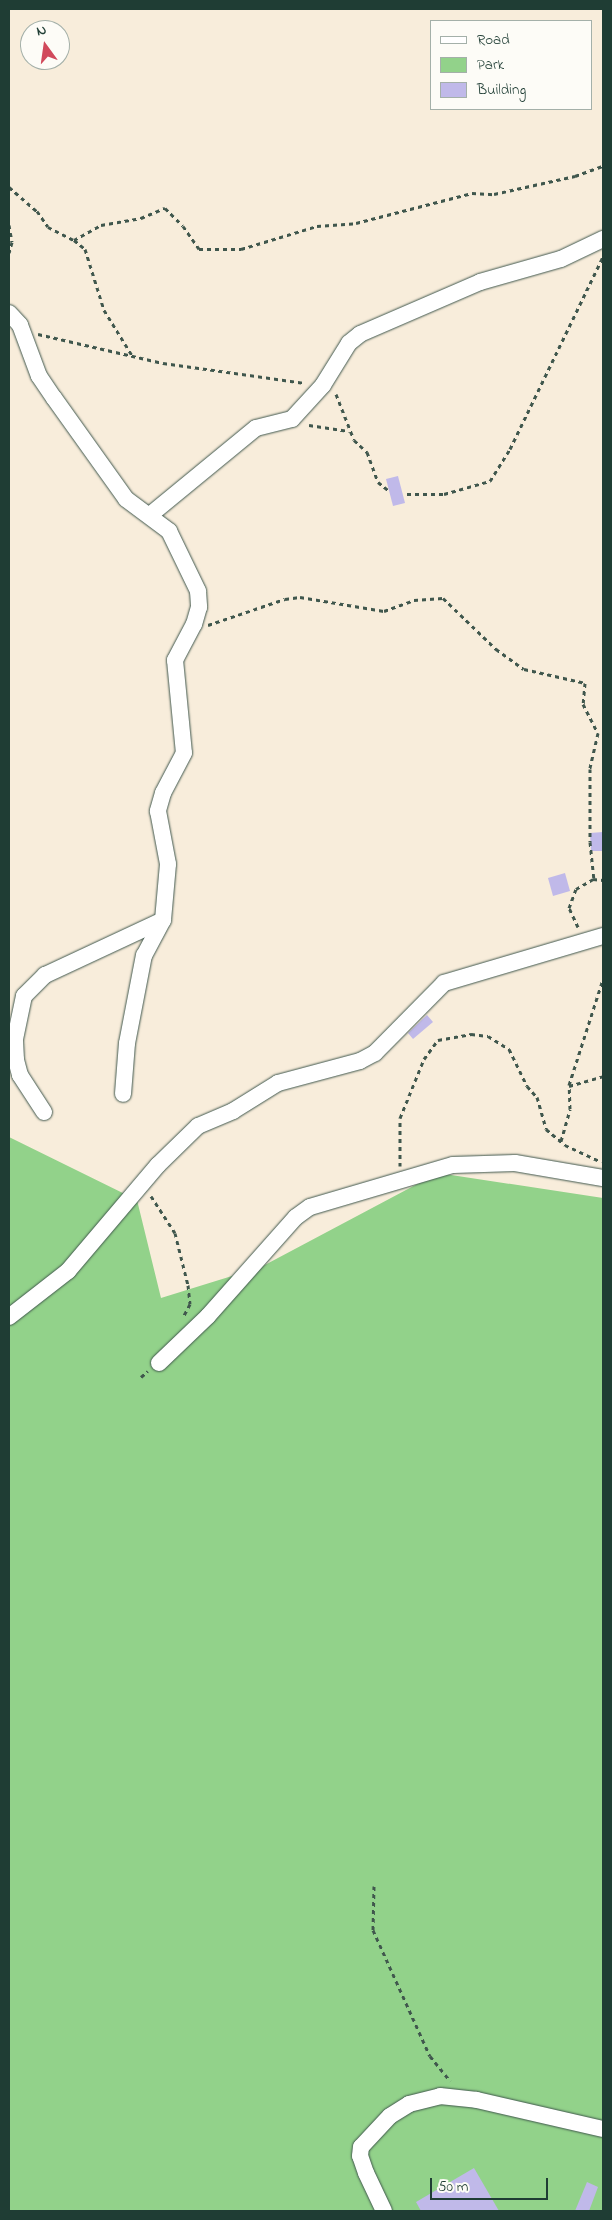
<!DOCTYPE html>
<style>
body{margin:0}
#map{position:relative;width:612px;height:2220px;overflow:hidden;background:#f8eddb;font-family:"Indie Flower",sans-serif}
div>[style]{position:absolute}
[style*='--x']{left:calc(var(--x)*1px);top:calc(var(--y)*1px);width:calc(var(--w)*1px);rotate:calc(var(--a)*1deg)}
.green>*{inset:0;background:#92d28a}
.building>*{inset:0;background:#c0b9e9}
.path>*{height:3px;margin-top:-1.5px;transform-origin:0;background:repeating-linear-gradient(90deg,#40574d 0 4px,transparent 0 8px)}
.roads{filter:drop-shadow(0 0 1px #40574d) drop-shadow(0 0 1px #40574d)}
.minor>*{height:16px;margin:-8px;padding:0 8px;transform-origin:8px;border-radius:8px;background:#fff}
span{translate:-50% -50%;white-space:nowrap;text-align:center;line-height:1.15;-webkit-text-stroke:4px #fdfcf7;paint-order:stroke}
.frame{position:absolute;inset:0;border:10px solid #1f3d34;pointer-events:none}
.legend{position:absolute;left:430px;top:20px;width:162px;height:90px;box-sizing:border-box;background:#fdfcf7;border:1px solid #a4b0a9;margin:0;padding:6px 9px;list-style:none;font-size:15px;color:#1f3d34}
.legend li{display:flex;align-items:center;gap:10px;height:25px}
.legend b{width:25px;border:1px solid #a4b0a9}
.north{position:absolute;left:20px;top:20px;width:50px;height:50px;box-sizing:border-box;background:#fdfcf7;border:1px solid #a4b0a9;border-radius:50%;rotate:346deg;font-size:14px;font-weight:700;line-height:20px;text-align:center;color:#1f3d34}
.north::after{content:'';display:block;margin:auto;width:18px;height:22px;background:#d1495b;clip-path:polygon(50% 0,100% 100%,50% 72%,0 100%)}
.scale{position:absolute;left:430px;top:2178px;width:118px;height:22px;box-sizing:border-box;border:2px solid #1f3d34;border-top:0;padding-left:6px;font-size:15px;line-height:18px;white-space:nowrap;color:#1f3d34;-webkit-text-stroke:4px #fdfcf7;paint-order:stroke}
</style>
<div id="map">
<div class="green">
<i style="clip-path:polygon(9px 1137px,137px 1200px,161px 1298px,261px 1267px,438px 1173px,603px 1198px,603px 2211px,9px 2211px)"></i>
</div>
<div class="building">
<i style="clip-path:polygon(398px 476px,405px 503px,393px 506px,386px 479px)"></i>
<i style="clip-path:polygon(603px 832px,603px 851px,591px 851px,590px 833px)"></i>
<i style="clip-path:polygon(565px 873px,570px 891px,553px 896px,548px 878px)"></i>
<i style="clip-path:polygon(427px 1015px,433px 1022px,413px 1039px,408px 1033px)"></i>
<i style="clip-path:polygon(474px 2168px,499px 2211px,421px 2211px,416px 2202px)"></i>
<i style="clip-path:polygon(587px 2182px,598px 2187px,589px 2211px,575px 2211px)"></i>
</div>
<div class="path">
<i style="--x:9;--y:187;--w:37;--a:41"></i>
<i style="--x:37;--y:211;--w:19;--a:55"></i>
<i style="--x:48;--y:227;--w:29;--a:27"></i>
<i style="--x:74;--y:240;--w:14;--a:39"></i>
<i style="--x:85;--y:249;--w:64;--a:72.7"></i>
<i style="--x:104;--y:310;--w:55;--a:58.3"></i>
<i style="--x:9;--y:225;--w:17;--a:80"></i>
<i style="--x:12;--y:242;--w:11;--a:105"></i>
<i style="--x:74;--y:240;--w:31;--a:-29"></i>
<i style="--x:101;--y:225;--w:41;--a:-9.9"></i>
<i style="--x:141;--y:218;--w:26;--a:-23"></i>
<i style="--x:165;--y:208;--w:25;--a:45"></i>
<i style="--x:183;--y:226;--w:28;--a:55"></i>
<i style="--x:199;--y:249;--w:42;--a:0"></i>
<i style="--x:241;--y:249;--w:79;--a:-16.8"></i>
<i style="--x:317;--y:226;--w:39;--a:-4"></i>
<i style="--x:356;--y:223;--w:120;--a:-14.5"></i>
<i style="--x:472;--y:193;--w:22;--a:3"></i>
<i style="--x:494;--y:194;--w:83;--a:-12.5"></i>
<i style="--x:575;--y:176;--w:30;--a:-20"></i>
<i style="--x:38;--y:334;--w:128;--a:13.1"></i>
<i style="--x:163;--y:363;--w:143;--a:8"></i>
<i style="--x:336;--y:394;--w:49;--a:68.6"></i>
<i style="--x:354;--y:440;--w:18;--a:43"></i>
<i style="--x:367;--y:452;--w:32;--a:70"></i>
<i style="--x:378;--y:482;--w:13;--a:39"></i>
<i style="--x:309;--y:425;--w:40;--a:8.5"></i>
<i style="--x:407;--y:494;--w:37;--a:0"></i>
<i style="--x:444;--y:494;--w:48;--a:-15.8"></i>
<i style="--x:490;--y:481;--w:38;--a:-58"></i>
<i style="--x:510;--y:449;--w:213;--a:-64.2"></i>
<i style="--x:208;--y:625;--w:81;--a:-18.7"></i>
<i style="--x:285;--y:599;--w:15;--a:-8"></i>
<i style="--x:300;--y:597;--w:85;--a:9.5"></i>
<i style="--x:384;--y:611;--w:32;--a:-20"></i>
<i style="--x:414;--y:600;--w:29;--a:-4"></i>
<i style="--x:443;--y:598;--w:74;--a:43.9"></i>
<i style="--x:496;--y:649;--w:34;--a:36"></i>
<i style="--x:524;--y:669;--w:63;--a:12.9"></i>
<i style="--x:585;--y:683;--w:21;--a:95"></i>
<i style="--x:583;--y:704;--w:33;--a:63"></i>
<i style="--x:598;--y:733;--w:37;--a:103"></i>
<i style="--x:590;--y:769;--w:73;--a:90"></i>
<i style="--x:590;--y:842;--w:37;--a:84"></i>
<i style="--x:578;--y:927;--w:21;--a:-115"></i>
<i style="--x:569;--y:908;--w:20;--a:-70"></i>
<i style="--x:576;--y:889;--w:20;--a:-30"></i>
<i style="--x:593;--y:879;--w:10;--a:6"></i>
<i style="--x:569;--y:1086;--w:35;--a:-16"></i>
<i style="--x:561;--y:1141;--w:33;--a:-74"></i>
<i style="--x:570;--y:1109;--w:24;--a:-92"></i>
<i style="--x:569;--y:1085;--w:111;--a:-72.2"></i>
<i style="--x:400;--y:1166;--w:48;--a:-90"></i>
<i style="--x:400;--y:1118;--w:64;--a:-67.9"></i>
<i style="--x:424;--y:1059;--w:24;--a:-54"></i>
<i style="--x:438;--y:1040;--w:34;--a:-10"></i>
<i style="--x:471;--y:1034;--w:17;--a:7"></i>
<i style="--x:488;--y:1036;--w:25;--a:32"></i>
<i style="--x:509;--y:1049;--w:41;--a:64.1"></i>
<i style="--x:527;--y:1086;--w:15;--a:48"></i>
<i style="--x:537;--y:1097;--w:33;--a:74"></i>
<i style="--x:546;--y:1129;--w:25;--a:40"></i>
<i style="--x:565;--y:1145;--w:40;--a:25"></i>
<i style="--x:151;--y:1196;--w:44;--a:57"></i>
<i style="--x:175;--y:1233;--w:54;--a:76"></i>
<i style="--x:188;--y:1285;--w:19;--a:84"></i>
<i style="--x:190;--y:1304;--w:15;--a:118"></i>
<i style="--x:141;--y:1377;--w:9;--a:-41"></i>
<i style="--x:374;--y:1886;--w:44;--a:91.3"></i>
<i style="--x:373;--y:1930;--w:138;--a:65.7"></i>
<i style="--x:430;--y:2056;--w:32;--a:51"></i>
</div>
<div class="roads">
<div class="minor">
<i style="--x:9;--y:313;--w:16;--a:47"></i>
<i style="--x:20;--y:325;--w:54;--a:69.6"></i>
<i style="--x:39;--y:376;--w:27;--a:56"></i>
<i style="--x:54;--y:398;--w:124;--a:54.5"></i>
<i style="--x:126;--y:499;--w:54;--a:36.7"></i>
<i style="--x:169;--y:531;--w:67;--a:64.2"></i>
<i style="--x:198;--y:591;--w:16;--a:86"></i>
<i style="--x:199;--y:607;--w:18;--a:106"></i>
<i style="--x:194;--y:624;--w:41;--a:117.8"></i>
<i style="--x:175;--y:660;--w:93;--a:84.5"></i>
<i style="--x:184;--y:753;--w:45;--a:117.7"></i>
<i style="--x:163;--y:793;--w:19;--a:106"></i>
<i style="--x:158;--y:811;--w:54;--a:79.3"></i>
<i style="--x:168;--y:864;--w:56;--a:95.1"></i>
<i style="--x:163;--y:920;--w:40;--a:118"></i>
<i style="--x:144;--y:955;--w:90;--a:100.9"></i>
<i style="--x:127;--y:1043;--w:51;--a:94.5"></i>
<i style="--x:150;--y:515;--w:137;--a:-39.4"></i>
<i style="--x:256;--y:428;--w:37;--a:-14"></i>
<i style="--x:292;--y:419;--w:46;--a:-47.6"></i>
<i style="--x:323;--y:385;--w:49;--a:-58.2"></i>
<i style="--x:349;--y:343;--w:14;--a:-39"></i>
<i style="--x:360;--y:334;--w:131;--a:-23.4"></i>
<i style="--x:480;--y:282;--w:84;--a:-15.9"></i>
<i style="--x:561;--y:259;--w:47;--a:-25.5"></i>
<i style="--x:44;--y:1112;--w:44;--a:-123"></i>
<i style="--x:20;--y:1075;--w:16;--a:-105"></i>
<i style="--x:16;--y:1060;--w:21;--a:-93"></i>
<i style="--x:15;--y:1039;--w:44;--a:-78.2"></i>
<i style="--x:24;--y:996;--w:30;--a:-45"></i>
<i style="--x:45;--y:975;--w:130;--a:-25"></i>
<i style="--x:9;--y:1317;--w:75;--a:-37.9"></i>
<i style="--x:68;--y:1271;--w:139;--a:-49.7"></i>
<i style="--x:158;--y:1165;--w:56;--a:-44.3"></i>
<i style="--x:198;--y:1126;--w:38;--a:-23"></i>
<i style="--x:233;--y:1111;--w:53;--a:-31.9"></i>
<i style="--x:278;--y:1083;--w:85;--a:-15"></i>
<i style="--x:360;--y:1061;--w:17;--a:-28"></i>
<i style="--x:375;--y:1053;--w:98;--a:-45.4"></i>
<i style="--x:444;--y:983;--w:166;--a:-16.5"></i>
<i style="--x:159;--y:1363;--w:68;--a:-43.8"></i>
<i style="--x:208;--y:1316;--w:132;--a:-48.4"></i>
<i style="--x:296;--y:1217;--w:17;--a:-36"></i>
<i style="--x:310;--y:1207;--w:149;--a:-16.4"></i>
<i style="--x:453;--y:1165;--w:62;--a:-1.8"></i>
<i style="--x:515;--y:1163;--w:89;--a:9.7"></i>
<i style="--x:384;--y:2211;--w:42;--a:-115.3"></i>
<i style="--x:366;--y:2173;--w:18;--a:-109"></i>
<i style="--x:360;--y:2156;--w:9;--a:-84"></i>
<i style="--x:361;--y:2147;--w:42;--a:-46.9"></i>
<i style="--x:390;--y:2116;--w:22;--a:-32"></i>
<i style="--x:409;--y:2104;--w:32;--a:-14"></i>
<i style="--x:440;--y:2096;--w:37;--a:6"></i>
<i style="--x:477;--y:2100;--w:129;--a:13"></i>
</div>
</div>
<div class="frame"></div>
<ul class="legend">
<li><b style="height:6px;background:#fff"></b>Road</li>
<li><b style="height:14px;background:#92d28a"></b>Park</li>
<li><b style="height:14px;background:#c0b9e9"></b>Building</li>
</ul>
<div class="north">N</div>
<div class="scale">50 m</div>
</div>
